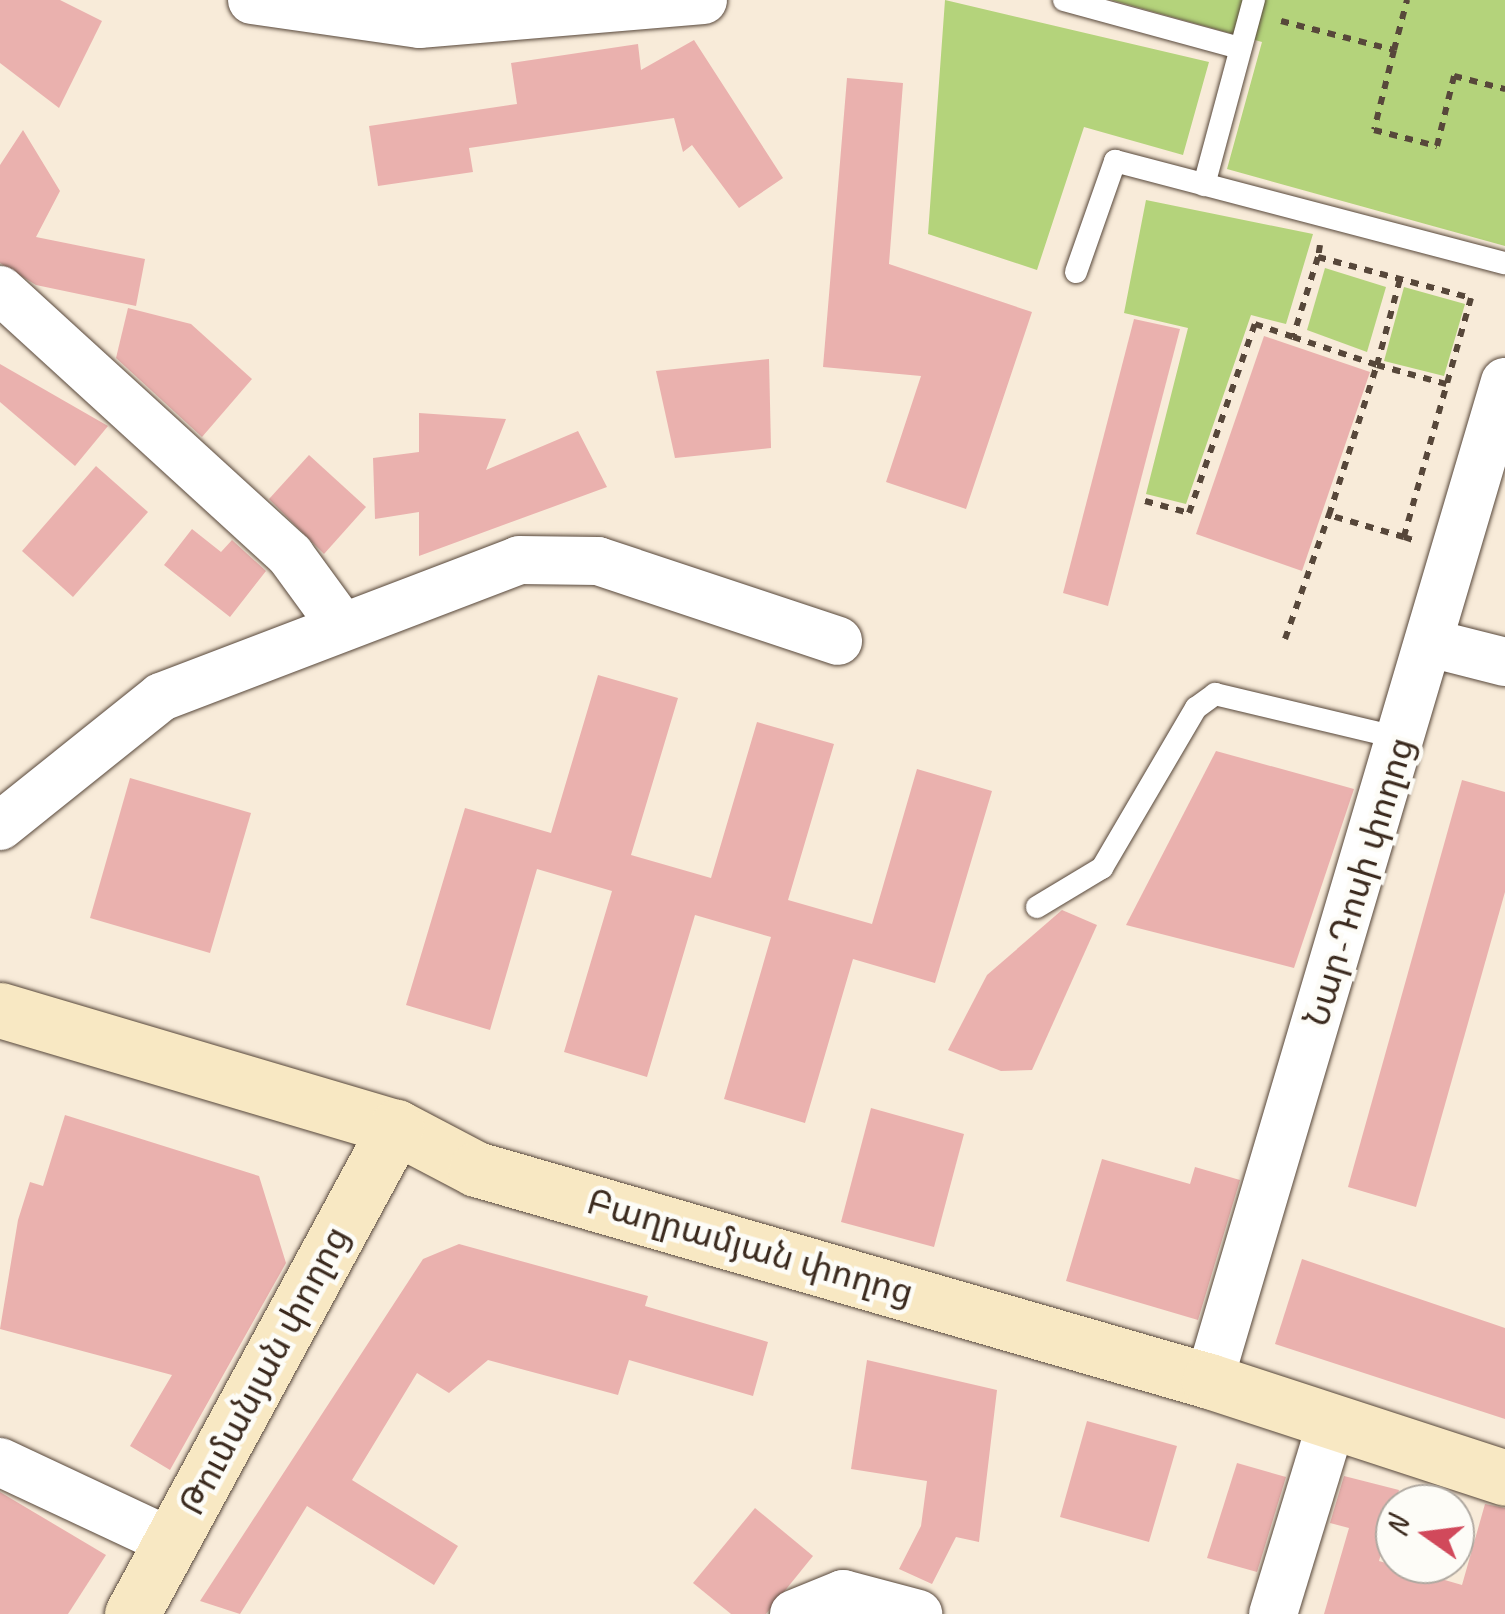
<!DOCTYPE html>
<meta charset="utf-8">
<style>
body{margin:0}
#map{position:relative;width:1505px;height:1614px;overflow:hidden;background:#f8ebd9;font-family:Caveat,"Noto Sans Armenian",sans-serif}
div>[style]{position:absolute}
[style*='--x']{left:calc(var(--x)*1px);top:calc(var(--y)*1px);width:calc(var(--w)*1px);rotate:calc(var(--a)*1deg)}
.green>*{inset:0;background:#b4d37b}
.building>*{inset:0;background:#eab1ae}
.path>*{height:6px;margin-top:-3px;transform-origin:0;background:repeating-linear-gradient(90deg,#57473a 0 8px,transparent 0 16px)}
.roads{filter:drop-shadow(0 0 2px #57473a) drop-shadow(0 0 2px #57473a)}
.lane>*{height:22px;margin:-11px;padding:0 11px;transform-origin:11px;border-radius:11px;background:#fff}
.street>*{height:48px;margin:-24px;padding:0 24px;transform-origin:24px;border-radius:24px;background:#fff}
.secondary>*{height:55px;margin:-27.5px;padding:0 27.5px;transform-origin:27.5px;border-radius:27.5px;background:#f8e8c3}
span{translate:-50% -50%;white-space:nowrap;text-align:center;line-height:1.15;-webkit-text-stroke:9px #fdfcf7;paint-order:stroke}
.street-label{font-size:35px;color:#3b2a1e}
.north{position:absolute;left:1375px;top:1484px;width:100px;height:100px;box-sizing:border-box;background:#fdfcf7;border:2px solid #afa8a0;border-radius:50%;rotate:284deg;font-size:28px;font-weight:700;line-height:40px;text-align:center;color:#3b2a1e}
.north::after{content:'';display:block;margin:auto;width:35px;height:45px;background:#d1495b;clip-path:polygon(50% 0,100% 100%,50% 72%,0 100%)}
</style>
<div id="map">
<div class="green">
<i style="clip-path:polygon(945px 0,1209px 62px,1183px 155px,1084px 127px,1037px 270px,928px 234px)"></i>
<i style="clip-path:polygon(1111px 0,1505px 0,1505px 246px,1227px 169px,1262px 42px)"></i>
<i style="clip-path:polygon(1146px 200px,1313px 234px,1286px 324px,1251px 315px,1186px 504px,1146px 494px,1188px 328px,1124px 313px)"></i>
<i style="clip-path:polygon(1325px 268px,1386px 287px,1367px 352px,1307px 330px)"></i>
<i style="clip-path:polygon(1404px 287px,1465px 304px,1444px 376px,1384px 361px)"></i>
</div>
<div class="building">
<i style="clip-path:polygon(0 0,60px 0,102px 21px,59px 108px,0 63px)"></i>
<i style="clip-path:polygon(694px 40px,783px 178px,739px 208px,692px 145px,683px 152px,674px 118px,469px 148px,473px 172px,378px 186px,369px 126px,517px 104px,511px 63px,638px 44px,641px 70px)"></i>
<i style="clip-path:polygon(847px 78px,903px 83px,889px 264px,1032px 312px,966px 509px,886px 482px,921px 376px,823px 367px)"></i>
<i style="clip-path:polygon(23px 130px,60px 191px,36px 237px,145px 259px,136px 306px,36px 285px,0 263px,0 165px)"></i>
<i style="clip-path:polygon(128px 308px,191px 324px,252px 379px,202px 437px,116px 358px)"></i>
<i style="clip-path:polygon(1134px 319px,1180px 329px,1108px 606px,1063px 593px)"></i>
<i style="clip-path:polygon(1264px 336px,1370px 372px,1302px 571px,1196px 534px)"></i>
<i style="clip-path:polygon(769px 359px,771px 448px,675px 458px,656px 371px)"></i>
<i style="clip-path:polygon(0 364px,108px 426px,75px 466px,0 402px)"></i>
<i style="clip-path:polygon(419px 413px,506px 419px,486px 470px,578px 431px,607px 487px,419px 556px,419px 512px,375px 519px,373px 458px,419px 452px)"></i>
<i style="clip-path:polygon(309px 455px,366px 507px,324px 554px,269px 499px)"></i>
<i style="clip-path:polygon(96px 466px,148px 512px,73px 597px,22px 551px)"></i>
<i style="clip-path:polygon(192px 529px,221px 552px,232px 540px,266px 571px,230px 617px,164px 565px)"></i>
<i style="clip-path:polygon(598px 675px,678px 698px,631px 855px,711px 878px,757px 722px,834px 744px,788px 900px,872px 924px,917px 769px,992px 791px,935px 983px,853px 959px,805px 1123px,724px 1099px,771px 937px,695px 915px,647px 1077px,564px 1052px,612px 891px,537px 869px,490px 1030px,406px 1005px,465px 808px,551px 833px)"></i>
<i style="clip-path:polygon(1216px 751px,1354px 789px,1294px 968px,1126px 925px)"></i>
<i style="clip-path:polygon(130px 778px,251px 813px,210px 953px,90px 918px)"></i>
<i style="clip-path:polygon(1462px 780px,1505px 792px,1505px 892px,1416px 1207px,1348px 1187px)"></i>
<i style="clip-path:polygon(1062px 910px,1097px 925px,1032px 1070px,1001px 1071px,948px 1050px,987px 975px)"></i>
<i style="clip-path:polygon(871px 1108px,964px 1134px,934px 1247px,841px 1222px)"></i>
<i style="clip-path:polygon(65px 1115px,259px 1176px,286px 1263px,170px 1470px,130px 1446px,172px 1375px,0 1329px,18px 1220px,30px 1182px,43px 1186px)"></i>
<i style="clip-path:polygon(1102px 1159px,1190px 1184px,1195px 1167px,1240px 1180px,1198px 1320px,1066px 1281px)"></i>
<i style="clip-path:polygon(459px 1244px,648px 1296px,645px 1306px,768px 1342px,753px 1396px,629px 1360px,618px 1395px,488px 1360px,449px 1393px,417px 1373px,352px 1480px,458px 1546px,434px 1585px,307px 1506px,240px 1614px,200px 1601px,423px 1259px)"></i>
<i style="clip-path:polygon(1302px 1259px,1505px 1328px,1505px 1419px,1275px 1344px)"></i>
<i style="clip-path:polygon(867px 1360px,997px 1390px,979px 1542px,956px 1537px,932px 1584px,899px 1569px,921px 1526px,927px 1481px,851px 1469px)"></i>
<i style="clip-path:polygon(1087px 1421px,1177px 1446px,1149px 1542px,1060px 1517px)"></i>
<i style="clip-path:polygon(1237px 1463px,1286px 1477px,1257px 1572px,1207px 1558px)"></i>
<i style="clip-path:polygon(1344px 1476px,1399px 1490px,1379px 1561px,1462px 1585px,1485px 1504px,1505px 1508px,1505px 1614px,1324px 1614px,1349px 1528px,1330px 1523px)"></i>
<i style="clip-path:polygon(0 1492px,106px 1555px,68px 1614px,0 1614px)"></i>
<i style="clip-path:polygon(755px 1508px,813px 1556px,766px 1614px,731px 1614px,693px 1583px)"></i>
</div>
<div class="path">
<i style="--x:1281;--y:21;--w:117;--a:14.4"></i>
<i style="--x:1394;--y:50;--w:82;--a:104"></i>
<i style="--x:1374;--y:130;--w:65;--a:14.3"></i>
<i style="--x:1437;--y:146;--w:72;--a:-76.3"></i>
<i style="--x:1454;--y:76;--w:53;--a:14.3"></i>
<i style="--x:1394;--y:50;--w:52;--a:-75.4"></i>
<i style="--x:1320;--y:245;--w:12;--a:99"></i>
<i style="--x:1318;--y:257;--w:158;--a:15"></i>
<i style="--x:1471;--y:298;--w:248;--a:105.7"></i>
<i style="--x:1404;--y:537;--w:9;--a:18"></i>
<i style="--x:1318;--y:257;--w:84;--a:107.4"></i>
<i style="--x:1293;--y:337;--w:89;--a:18.4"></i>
<i style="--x:1377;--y:365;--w:89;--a:-75"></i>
<i style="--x:1145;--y:501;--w:46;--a:15.3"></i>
<i style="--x:1189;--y:513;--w:200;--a:-70.8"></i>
<i style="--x:1255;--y:324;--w:40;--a:18.9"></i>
<i style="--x:1404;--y:537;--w:78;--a:-163.7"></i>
<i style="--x:1329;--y:515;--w:157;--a:-72.3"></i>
<i style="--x:1377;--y:365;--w:72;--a:15.4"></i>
<i style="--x:1285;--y:639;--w:132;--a:-70.5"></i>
</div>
<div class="roads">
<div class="lane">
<i style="--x:1064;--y:0;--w:182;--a:15.3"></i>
<i style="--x:1204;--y:185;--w:192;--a:-74.9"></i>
<i style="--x:1076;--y:272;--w:118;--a:-70.6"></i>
<i style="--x:1115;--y:161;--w:403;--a:14.7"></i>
<i style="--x:1037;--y:907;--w:76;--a:-31"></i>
<i style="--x:1102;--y:868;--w:186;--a:-59.6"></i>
<i style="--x:1196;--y:708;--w:24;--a:-36"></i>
<i style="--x:1215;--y:694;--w:194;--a:13.4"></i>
</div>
<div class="street">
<i style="--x:252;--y:0;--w:169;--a:8.2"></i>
<i style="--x:419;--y:24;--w:285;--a:-4.8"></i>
<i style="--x:0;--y:290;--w:393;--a:42.4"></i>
<i style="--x:290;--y:555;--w:87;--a:53.9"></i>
<i style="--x:1430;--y:643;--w:77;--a:14.2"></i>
<i style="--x:0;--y:826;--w:206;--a:-38.7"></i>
<i style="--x:161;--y:697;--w:383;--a:-20.9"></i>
<i style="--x:519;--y:560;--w:79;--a:0.7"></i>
<i style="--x:598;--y:561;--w:253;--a:18.4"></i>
<i style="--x:1209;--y:1381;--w:1042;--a:-73.5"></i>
<i style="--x:0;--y:1462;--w:191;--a:25.1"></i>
<i style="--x:794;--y:1614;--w:53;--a:-22.2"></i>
<i style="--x:843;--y:1594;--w:78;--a:14.9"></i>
<i style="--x:1273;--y:1614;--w:202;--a:-73"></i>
</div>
<div class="secondary">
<i style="--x:0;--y:1010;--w:413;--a:16.5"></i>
<i style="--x:396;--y:1127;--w:90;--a:27.7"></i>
<i style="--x:476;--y:1169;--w:763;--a:16.13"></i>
<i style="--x:1209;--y:1381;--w:311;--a:18.1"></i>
<i style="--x:132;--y:1614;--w:554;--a:-61.54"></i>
</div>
</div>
<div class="street-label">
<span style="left:1360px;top:882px;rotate:-73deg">Նար-Դոսի փողոց</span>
<span style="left:750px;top:1248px;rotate:16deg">Բաղրամյան փողոց</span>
<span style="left:265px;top:1371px;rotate:-62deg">Թումանյան փողոց</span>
</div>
<div class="north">N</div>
</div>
